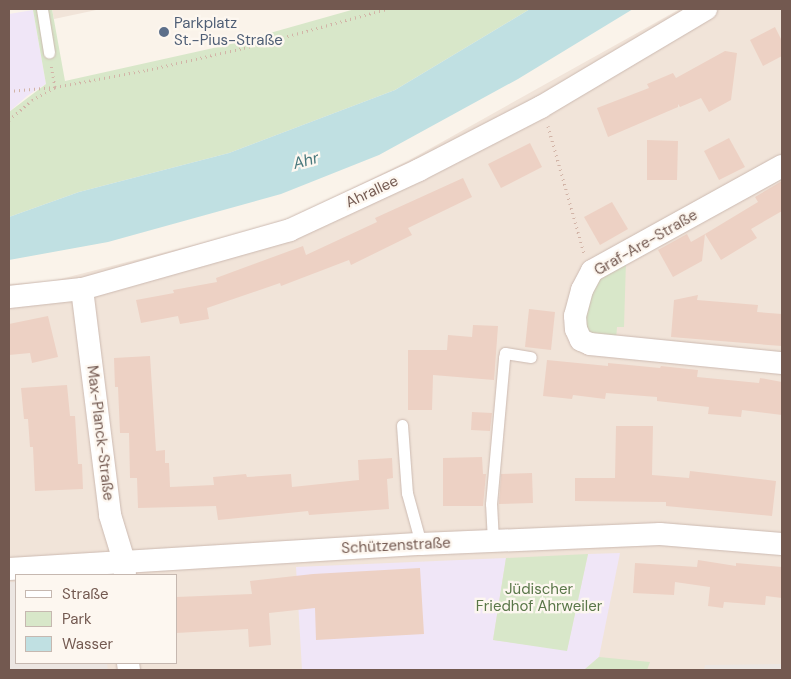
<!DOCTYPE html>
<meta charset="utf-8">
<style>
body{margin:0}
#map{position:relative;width:791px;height:679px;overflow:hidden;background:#faf3ea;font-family:"DM Sans",sans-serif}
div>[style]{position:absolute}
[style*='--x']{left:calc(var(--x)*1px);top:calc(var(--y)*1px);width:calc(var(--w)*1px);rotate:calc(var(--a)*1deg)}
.residential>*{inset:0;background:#f1e4d9}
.industrial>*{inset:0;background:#ece6e2}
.education>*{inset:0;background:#f0e6f7}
.green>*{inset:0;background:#d8e7c9}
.water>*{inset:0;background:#c0e0e2}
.building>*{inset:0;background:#edd1c4}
.path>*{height:3px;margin-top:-1.5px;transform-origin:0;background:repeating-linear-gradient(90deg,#d2b4a7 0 1px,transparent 0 5px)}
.roads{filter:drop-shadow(0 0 1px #ccbab1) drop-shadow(0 0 1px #ccbab1)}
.lane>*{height:11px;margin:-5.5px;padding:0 5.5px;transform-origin:5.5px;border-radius:5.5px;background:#fff}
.street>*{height:22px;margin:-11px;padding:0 11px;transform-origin:11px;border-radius:11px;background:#fff}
.dots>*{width:14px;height:14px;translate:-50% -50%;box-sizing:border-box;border:2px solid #fdf7f0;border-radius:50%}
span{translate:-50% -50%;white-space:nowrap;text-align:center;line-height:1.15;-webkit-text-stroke:4.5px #fdf7f0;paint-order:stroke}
.service-label{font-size:15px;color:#4e5e75}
.left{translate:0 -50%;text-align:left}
.street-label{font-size:15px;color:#735950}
.park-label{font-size:15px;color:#5a7749}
.water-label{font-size:16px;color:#48787c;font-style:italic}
.frame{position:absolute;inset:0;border:10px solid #735950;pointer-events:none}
.legend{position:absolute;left:15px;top:574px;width:162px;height:90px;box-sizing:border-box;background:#fdf7f0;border:1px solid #c6b8b0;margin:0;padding:6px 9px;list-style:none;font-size:15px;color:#735950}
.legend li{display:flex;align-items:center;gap:10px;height:25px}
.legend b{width:25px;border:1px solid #c6b8b0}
</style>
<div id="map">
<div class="residential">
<i style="clip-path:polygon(52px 9px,101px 9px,54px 19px)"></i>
<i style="clip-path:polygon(evenodd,680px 9px,782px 9px,782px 670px,9px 670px,9px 284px,49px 282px,284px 222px,408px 161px,680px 9px,16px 575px,176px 575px,176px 663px,16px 663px,16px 575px)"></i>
</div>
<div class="industrial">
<i style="clip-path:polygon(9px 582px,16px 582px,16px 663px,107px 663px,108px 670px,9px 670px)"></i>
<i style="clip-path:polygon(782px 664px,782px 670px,704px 670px,705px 665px)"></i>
</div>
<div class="education">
<i style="clip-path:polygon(33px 10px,46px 84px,27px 96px,9px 112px,9px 14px)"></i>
<i style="clip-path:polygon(620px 553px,599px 657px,584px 670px,302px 670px,296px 567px,506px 558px,493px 640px,567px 650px,588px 554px)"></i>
</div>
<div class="green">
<i style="clip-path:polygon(52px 9px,65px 81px,227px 45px,355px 9px,530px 9px,395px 90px,229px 153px,79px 192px,9px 217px,9px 112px,46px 84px,33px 10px)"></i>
<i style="clip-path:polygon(626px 261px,624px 327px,617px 327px,616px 340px,593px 337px,585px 330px,584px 321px,595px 279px)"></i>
<i style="clip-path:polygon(588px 554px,567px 651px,493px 640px,506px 558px)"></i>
<i style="clip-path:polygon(599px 657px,650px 662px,647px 670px,584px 670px)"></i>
</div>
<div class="water">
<i style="clip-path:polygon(530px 9px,633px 9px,518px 79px,379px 155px,281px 194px,108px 242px,9px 260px,9px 217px,79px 192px,229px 153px,395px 90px)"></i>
</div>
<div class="building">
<i style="clip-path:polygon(775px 27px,782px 41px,782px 56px,763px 66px,750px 40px)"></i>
<i style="clip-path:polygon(725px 51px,737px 53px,731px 100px,709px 112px,701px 98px,680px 107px,678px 104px,678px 107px,608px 137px,597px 108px,649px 88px,647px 84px,673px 73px,676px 78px)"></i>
<i style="clip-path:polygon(729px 138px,745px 167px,719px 180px,704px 151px)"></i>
<i style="clip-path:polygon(647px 140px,678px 141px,677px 180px,647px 180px)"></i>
<i style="clip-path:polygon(530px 143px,542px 167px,501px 188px,488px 164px)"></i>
<i style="clip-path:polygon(463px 178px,472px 197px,408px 228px,412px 235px,351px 265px,349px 260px,281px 286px,280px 283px,207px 308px,209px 319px,180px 324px,178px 316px,141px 323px,136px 300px,174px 293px,173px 290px,217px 282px,216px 278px,303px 246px,306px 255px,377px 222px,375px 218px)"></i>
<i style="clip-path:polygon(782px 181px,782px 211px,751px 229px,757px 238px,721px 260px,705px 234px,758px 202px,755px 197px)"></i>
<i style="clip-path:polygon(612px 202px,628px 229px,600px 245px,584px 217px)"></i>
<i style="clip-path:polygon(687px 234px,691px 242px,705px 234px,702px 261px,673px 277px,658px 250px)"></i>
<i style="clip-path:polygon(698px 295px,697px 300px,758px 305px,757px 312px,782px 314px,782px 346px,671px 337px,674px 300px)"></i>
<i style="clip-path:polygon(529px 309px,555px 312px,551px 350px,525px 347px)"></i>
<i style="clip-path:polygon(48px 316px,58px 357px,32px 363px,30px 353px,9px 355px,9px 324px)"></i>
<i style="clip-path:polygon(473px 325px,498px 326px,494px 380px,433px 375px,432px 410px,408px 410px,408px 350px,447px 350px,448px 335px,472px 337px)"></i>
<i style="clip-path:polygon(150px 356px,156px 451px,165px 450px,165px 463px,169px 463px,170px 487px,214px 485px,213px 477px,246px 474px,247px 477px,291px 474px,292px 487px,359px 480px,358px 460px,392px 458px,393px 478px,387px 479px,389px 509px,309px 515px,308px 511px,218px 520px,216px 506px,138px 508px,137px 478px,130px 478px,129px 433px,120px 433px,118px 387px,115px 387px,114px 358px)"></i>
<i style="clip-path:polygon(547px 360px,608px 366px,608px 363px,660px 368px,661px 366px,698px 370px,697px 377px,759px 383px,760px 378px,782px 382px,782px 415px,742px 410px,741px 417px,708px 414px,709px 407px,657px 401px,657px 397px,606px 393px,605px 399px,573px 395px,572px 399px,543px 396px)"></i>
<i style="clip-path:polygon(67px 385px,70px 416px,75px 416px,78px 464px,82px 464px,83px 489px,35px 491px,33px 447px,30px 447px,28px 419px,24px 419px,21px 388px)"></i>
<i style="clip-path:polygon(472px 412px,492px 413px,490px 431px,471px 430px)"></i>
<i style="clip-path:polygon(616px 426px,653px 426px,652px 475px,689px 478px,690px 471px,776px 481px,772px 516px,666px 506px,666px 502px,575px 501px,575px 478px,615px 478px)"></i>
<i style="clip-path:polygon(482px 457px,483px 474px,486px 474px,483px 506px,443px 506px,443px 458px)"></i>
<i style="clip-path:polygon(532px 473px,533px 503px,499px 504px,501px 474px)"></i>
<i style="clip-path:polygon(698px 560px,736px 566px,736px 563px,782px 567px,782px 598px,766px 596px,765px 605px,724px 602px,723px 608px,708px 606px,710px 587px,675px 582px,674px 595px,633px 593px,635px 563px,697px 567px)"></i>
<i style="clip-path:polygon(420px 568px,424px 634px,316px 640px,315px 608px,269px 613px,271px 645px,249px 647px,248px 629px,176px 633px,176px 597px,252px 594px,250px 581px,313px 574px)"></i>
</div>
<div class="path">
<i style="--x:9;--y:91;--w:46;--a:-5"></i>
<i style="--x:55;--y:87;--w:22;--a:-100"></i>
<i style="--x:9;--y:120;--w:30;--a:-41"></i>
<i style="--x:32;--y:100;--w:26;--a:-29"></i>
<i style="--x:55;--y:87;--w:94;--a:-10.5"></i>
<i style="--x:147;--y:70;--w:99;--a:-12.8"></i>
<i style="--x:244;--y:48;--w:148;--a:-15.3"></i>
<i style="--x:548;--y:126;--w:132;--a:74.2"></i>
</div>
<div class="roads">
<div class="lane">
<i style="--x:42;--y:9;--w:44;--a:80.8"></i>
<i style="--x:402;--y:425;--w:68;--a:85.8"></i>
<i style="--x:407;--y:493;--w:53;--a:74.6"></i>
<i style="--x:493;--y:541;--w:37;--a:-93"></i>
<i style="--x:491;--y:504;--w:147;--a:-84.9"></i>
<i style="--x:504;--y:358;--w:5;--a:-79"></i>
<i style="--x:505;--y:353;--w:26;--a:9"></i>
</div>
<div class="street">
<i style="--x:782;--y:166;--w:217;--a:151.1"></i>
<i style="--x:592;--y:271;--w:21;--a:118"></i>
<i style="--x:582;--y:290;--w:27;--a:105"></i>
<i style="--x:575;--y:316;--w:13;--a:86"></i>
<i style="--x:576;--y:329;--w:12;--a:66"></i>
<i style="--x:581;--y:340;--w:10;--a:24"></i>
<i style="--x:590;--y:344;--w:193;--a:5.7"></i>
<i style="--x:82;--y:289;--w:228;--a:82.9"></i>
<i style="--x:110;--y:515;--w:48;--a:73.1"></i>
<i style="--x:124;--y:561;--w:13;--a:86"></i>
<i style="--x:9;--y:297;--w:73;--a:-6.3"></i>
<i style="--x:82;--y:289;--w:216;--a:-15.8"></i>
<i style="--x:290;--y:230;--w:142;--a:-24.9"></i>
<i style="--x:419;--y:170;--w:137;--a:-27.3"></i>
<i style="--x:541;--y:107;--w:192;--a:-30.7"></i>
<i style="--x:9;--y:569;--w:413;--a:-3.5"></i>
<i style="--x:421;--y:544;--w:239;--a:-2.4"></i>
<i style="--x:660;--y:534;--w:122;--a:4.7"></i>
<i style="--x:128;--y:663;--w:7;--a:82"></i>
</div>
</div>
<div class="dots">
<i style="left:164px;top:32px;background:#5c6f8a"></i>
</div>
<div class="service-label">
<span class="left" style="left:174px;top:32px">Parkplatz<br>St.-Pius-Straße</span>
</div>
<div class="street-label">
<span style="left:372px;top:192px;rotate:-25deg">Ahrallee</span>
<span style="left:646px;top:243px;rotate:-30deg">Graf-Are-Straße</span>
<span style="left:100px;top:433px;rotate:83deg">Max-Planck-Straße</span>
<span style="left:396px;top:546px;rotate:-3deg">Schützenstraße</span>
</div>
<div class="park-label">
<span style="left:539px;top:598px">Jüdischer<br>Friedhof Ahrweiler</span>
</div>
<div class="water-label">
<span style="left:306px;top:161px;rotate:-15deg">Ahr</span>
</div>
<div class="frame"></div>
<ul class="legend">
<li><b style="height:6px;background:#fff"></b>Straße</li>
<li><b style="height:14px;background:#d8e7c9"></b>Park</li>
<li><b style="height:14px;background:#c0e0e2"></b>Wasser</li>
</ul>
</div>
